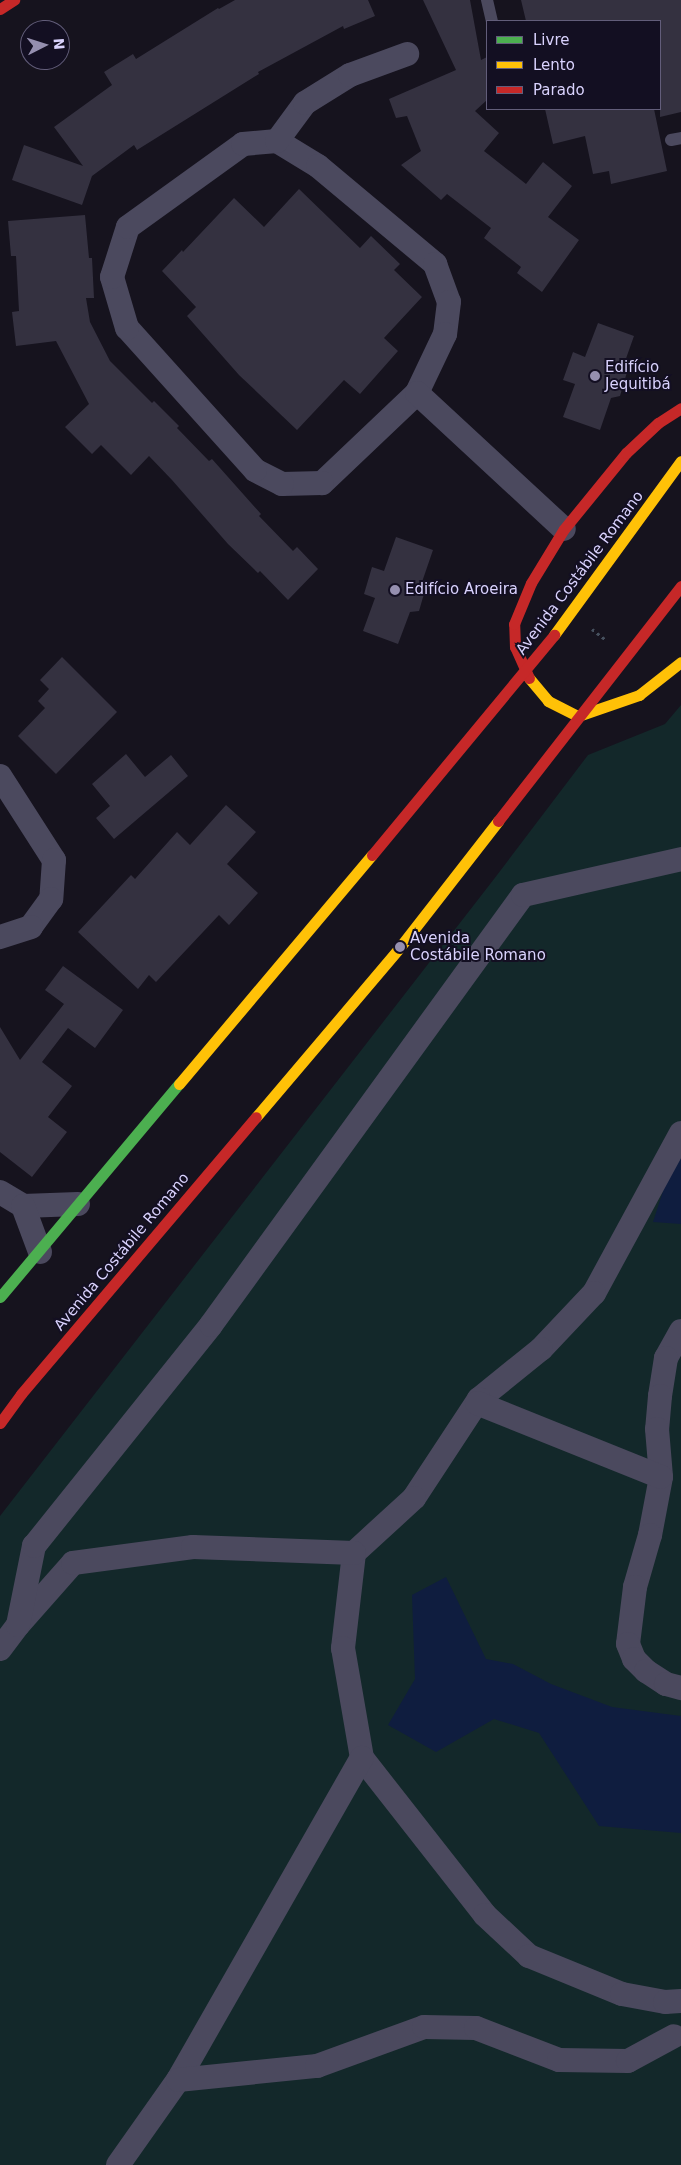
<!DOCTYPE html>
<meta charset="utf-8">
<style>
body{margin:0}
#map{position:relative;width:681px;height:2165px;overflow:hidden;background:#16131e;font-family:"DejaVu Sans",sans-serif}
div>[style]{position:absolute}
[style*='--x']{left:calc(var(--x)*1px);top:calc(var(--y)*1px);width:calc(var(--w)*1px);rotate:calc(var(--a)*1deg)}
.green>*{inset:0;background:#13282a}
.water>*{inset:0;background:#0f1d3f}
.building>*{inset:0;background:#343140}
.path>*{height:3px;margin-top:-1.5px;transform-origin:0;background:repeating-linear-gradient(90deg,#46505e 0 2.5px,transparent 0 6.5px)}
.lane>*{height:12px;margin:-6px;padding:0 6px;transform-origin:6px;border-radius:6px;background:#4b495e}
.street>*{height:24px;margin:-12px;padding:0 12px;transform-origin:12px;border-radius:12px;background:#4b495e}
.fast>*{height:11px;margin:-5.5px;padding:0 5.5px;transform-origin:5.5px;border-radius:5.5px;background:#4caf50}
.slow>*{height:11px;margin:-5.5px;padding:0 5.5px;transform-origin:5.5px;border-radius:5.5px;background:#ffc107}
.jam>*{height:11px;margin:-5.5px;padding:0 5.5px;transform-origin:5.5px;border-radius:5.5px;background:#c62828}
.dots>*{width:14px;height:14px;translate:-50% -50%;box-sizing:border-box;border:2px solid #130f22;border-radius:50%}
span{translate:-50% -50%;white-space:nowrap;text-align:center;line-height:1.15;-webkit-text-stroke:4px #130f22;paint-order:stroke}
.poi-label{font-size:15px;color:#d9d2fd}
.left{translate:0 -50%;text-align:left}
.street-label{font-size:15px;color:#d9d2fd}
.legend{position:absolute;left:486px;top:20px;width:175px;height:90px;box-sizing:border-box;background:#130f22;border:1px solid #625d7a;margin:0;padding:6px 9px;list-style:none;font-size:15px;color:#d9d2fd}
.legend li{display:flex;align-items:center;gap:10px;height:25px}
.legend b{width:25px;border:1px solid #625d7a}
.north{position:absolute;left:20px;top:20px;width:50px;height:50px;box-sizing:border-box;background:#130f22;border:1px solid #625d7a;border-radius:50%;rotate:85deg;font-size:14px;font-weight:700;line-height:20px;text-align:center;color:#d9d2fd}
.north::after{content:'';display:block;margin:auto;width:18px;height:22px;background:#958faf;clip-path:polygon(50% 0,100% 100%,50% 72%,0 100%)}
</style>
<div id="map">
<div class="green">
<i style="clip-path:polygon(681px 705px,681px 2165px,0 2165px,0 1516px,494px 879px,588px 755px,665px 724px)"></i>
</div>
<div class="water">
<i style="clip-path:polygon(681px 1148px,681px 1224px,653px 1222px,674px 1157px)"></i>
<i style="clip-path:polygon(446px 1577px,486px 1659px,513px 1664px,551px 1684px,612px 1707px,681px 1716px,681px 1833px,599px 1826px,539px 1733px,494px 1719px,436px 1752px,388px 1725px,415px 1679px,412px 1595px)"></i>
</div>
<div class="building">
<i style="clip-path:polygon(235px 0,368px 0,375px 16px,344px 29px,343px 26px,258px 72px,259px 74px,137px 150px,134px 145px,92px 176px,82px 205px,12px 180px,24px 145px,83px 166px,54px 127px,112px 85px,104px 72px,133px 54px,136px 59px,218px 8px,219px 9px)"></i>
<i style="clip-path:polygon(423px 0,470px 0,481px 60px,487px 57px,487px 100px,475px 111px,499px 133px,484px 151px,526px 184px,543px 162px,572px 186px,548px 217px,579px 240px,542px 292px,517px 273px,521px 267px,484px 238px,491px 228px,447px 194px,441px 200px,401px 165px,421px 151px,407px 116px,396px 118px,389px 99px,456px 70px)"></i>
<i style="clip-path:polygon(521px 0,681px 0,681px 112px,660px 117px,660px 21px,526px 21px)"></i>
<i style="clip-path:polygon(545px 109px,654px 109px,667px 171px,611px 184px,609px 171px,593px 174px,585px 136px,553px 144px)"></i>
<i style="clip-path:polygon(299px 189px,360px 248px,371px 236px,400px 264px,394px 270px,422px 297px,384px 338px,398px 351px,360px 394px,344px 380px,297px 430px,239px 375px,187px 316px,196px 307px,162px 271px,182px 250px,183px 252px,234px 198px,264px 227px)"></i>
<i style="clip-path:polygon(85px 215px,89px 258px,92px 258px,94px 298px,86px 298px,90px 322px,110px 361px,152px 403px,154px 401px,179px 426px,177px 428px,209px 461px,212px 459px,261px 514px,259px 516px,293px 551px,297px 547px,318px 569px,288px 600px,260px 571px,258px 573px,228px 544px,172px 480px,149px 456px,131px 475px,101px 445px,92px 454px,65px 427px,89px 404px,56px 341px,16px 346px,12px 312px,19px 311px,16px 256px,11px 256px,8px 221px)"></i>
<i style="clip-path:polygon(598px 323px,634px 336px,623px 367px,627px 372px,620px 396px,611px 398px,600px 430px,563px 417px,575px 384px,563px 380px,573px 352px,585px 357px)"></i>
<i style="clip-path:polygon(396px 537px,433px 550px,422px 582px,426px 587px,419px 611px,410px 612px,398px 644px,363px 631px,375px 598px,364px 594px,372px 567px,384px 571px)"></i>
<i style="clip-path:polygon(62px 657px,117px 712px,56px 774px,18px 736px,45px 708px,38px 701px,49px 689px,40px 680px)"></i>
<i style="clip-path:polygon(126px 754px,145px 777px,171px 755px,188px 776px,114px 839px,96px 818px,110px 806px,92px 784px)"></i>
<i style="clip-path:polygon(226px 805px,256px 832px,227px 864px,258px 893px,229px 925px,219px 915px,156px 982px,149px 975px,138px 989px,78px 932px,131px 875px,135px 879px,177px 832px,190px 845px)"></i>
<i style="clip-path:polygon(63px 966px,123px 1010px,95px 1048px,68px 1028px,42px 1062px,72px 1086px,48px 1117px,67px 1132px,32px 1177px,0 1152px,0 1027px,20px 1060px,64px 1004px,45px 990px)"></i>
</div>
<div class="path">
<i style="--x:592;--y:629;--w:18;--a:38"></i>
</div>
<div class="lane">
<i style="--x:487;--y:0;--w:22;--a:77"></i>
<i style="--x:671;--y:140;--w:10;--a:-11"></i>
</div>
<div class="street">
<i style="--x:277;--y:141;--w:48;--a:31.4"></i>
<i style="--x:318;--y:166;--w:153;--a:39.9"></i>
<i style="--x:435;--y:264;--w:40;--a:69.8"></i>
<i style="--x:449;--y:302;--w:32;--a:97"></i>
<i style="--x:445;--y:334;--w:65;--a:115.4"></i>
<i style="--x:417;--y:393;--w:131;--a:136.5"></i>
<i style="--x:322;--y:483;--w:40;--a:178.6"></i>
<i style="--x:282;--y:484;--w:30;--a:-153"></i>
<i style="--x:255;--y:470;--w:191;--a:-132"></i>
<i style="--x:127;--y:328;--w:53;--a:-106.4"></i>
<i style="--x:112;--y:277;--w:52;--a:-72.3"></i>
<i style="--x:128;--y:227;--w:142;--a:-35.8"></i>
<i style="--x:243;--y:144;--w:34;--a:-5"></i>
<i style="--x:277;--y:141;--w:47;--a:-53.6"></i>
<i style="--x:305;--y:103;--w:53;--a:-31.9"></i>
<i style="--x:350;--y:75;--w:61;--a:-20.2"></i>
<i style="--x:417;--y:393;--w:200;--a:42.8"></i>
<i style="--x:0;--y:776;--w:100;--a:57.3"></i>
<i style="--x:54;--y:860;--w:39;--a:94"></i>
<i style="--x:51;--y:899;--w:34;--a:126"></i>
<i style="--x:31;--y:927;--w:33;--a:162"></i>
<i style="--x:681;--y:1133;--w:182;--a:118.5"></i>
<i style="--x:594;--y:1293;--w:77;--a:133.4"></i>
<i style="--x:541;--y:1349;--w:80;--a:141.1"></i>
<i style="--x:479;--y:1399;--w:118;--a:123.3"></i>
<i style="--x:414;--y:1498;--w:81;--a:137.5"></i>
<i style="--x:354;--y:1553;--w:96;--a:96.6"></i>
<i style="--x:343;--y:1648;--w:112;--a:80.2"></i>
<i style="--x:362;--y:1758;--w:199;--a:51.9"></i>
<i style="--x:485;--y:1915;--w:60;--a:43"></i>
<i style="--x:529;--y:1956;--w:100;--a:22.2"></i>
<i style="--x:622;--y:1994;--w:44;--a:10.5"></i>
<i style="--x:665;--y:2002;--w:16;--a:-4"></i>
<i style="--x:0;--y:1192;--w:27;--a:31"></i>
<i style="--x:23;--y:1206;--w:55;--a:-2.1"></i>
<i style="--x:23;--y:1206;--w:49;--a:69.7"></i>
<i style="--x:681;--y:1331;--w:31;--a:119"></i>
<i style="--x:666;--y:1358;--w:38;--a:99"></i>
<i style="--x:660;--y:1396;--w:33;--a:95"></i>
<i style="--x:657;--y:1429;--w:48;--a:85.2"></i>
<i style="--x:661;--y:1477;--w:59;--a:100.7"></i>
<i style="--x:650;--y:1535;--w:54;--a:106.1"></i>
<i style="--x:635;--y:1587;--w:57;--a:97"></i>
<i style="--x:628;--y:1644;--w:16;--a:68"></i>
<i style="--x:634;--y:1659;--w:17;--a:45"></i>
<i style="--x:646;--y:1671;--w:24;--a:33"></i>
<i style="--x:666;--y:1684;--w:16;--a:15"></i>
<i style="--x:477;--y:1403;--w:198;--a:21.9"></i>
<i style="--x:19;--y:1624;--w:81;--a:-48.5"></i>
<i style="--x:73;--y:1563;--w:121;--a:-7.6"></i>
<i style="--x:193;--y:1547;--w:161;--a:2.1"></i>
<i style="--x:0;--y:1649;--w:30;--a:-53"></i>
<i style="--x:18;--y:1625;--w:81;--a:-78.6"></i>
<i style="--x:34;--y:1546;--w:283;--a:-51.3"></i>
<i style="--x:211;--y:1325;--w:531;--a:-54.04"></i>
<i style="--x:523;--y:895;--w:162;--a:-12.8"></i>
<i style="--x:178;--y:2080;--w:371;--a:-60.3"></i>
<i style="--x:118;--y:2165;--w:104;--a:-54.8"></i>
<i style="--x:178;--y:2080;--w:140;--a:-5.8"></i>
<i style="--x:317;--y:2066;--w:114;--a:-20"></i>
<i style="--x:424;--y:2027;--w:52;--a:1.1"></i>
<i style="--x:476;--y:2028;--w:89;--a:21.1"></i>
<i style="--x:559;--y:2060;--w:69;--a:0.8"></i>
<i style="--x:628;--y:2061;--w:52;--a:-28.5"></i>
</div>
<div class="fast">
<i style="--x:0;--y:1297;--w:278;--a:-50"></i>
</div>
<div class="slow">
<i style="--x:554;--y:635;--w:215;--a:-53.9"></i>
<i style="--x:529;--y:678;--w:30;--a:50"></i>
<i style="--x:548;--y:701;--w:34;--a:27"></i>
<i style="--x:578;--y:716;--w:65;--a:-19"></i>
<i style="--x:639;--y:695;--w:53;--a:-38.2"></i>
<i style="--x:179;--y:1084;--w:299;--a:-49.9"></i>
<i style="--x:256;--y:1117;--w:223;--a:-49.7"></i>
<i style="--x:400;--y:947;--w:160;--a:-52.1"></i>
</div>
<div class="jam">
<i style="--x:0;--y:9;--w:17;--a:-33"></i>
<i style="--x:529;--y:678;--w:34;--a:-114"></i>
<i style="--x:515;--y:647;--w:23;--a:-92"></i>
<i style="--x:514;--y:624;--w:44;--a:-67.5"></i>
<i style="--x:531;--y:583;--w:63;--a:-58.6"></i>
<i style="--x:564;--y:529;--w:98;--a:-50.8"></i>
<i style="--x:626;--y:453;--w:44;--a:-43.2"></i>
<i style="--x:658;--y:423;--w:27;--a:-33"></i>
<i style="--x:498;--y:821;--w:298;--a:-52.1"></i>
<i style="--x:372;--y:855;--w:286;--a:-50.4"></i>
<i style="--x:0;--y:1423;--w:36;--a:-54"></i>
<i style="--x:21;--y:1394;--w:363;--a:-49.7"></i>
</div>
<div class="dots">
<i style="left:595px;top:376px;background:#958faf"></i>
<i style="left:395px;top:590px;background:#958faf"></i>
<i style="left:400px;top:947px;background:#958faf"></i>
</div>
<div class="poi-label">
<span class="left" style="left:605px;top:376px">Edifício<br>Jequitibá</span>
<span class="left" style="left:405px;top:590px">Edifício Aroeira</span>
<span class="left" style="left:410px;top:947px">Avenida<br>Costábile Romano</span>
</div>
<div class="street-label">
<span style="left:580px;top:573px;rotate:-53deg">Avenida Costábile Romano</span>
<span style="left:122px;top:1252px;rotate:-50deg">Avenida Costábile Romano</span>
</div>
<ul class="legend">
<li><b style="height:6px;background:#4caf50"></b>Livre</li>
<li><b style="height:6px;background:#ffc107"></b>Lento</li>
<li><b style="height:6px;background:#c62828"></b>Parado</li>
</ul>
<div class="north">N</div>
</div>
